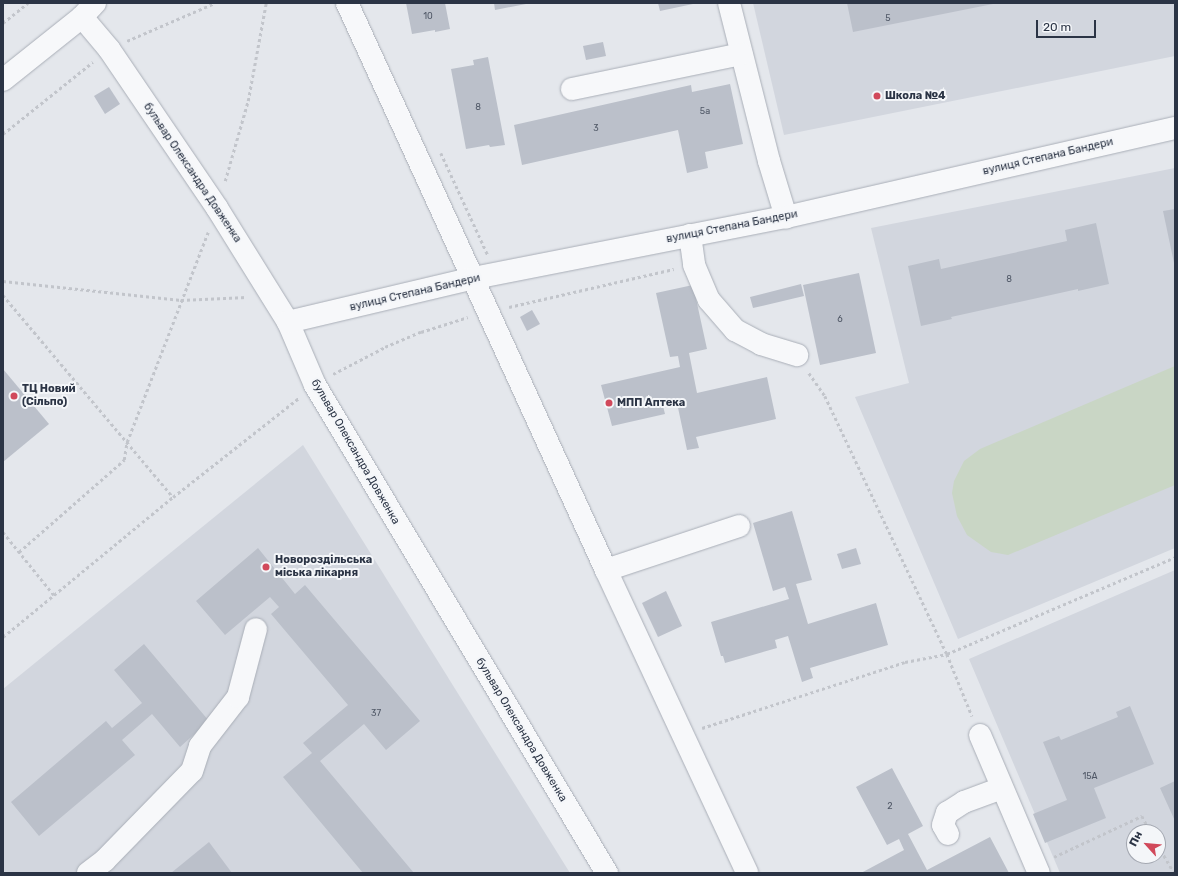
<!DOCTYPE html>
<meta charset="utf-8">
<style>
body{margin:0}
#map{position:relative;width:1178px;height:876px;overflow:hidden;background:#e4e7ec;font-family:Rubik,sans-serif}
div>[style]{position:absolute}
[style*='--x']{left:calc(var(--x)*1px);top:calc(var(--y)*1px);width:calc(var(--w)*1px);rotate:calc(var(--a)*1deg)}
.built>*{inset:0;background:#d2d6de}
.green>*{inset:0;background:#c9d6c5}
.building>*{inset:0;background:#bbc0ca}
.path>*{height:2.5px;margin-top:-1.25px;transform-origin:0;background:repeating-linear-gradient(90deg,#c2c5cb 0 3px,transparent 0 6px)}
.roads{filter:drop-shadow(0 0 1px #a9aeb7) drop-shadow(0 0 1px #a9aeb7)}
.minor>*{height:22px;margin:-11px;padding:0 11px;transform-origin:11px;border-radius:11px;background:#f7f8fa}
.dots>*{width:11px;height:11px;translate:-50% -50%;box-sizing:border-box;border:2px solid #f4f6f9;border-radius:50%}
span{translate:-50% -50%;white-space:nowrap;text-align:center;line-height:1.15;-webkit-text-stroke:4px #f4f6f9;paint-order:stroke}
.number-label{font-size:9px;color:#4f5766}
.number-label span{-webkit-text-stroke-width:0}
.poi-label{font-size:11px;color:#2b3445;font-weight:700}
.left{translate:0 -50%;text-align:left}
.street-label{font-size:11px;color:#2b3445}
.frame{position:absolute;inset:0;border:4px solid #2b3445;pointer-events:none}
.north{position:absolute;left:1126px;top:824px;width:40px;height:40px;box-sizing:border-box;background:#f4f6f9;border:1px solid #a4a8b1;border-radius:50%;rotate:297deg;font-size:11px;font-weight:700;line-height:16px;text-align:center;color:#2b3445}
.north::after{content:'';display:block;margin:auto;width:14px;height:18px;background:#d1495b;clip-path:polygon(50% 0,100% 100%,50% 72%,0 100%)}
.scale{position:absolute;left:1036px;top:20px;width:60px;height:18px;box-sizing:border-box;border:2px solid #2b3445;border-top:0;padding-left:5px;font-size:12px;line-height:14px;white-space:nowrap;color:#2b3445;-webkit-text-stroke:3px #f4f6f9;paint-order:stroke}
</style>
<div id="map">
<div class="built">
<i style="clip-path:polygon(753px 3px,1175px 3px,1175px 56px,784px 135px)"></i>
<i style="clip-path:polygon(1175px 168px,1175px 548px,958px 639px,855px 397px,909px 383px,871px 228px)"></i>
<i style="clip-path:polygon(303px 445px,570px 873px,3px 873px,3px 689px)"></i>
<i style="clip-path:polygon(evenodd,1175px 570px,1175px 873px,1060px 873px,969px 659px,1175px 570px,1134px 832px,1158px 832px,1158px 856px,1134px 856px,1134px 832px)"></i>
</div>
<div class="green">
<i style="clip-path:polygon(1175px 366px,1175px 485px,1008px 555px,991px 552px,967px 535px,957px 516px,952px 493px,954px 481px,964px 461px,980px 449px)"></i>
</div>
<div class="building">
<i style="clip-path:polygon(406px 3px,445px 3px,450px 29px,435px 32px,435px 30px,412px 34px)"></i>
<i style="clip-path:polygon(494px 3px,526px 3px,526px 4px,495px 10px)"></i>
<i style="clip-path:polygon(658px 3px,693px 3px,693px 4px,660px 11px)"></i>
<i style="clip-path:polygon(847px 3px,993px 3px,993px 4px,853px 32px)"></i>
<i style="clip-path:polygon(603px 42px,606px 56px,586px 60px,583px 46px)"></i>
<i style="clip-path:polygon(488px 57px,505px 145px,490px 147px,489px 145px,466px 149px,451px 69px,474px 65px,473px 60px)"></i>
<i style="clip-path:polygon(730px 84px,743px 144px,705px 152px,708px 168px,687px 173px,678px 130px,522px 165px,514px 125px,691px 85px,692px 92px)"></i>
<i style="clip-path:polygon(109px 87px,120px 104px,105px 114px,94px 96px)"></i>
<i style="clip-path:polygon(1175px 209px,1175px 263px,1174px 263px,1163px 211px)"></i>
<i style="clip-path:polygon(1096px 223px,1109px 284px,1078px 291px,1078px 289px,951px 317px,952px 319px,921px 326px,908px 266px,939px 259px,941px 269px,1067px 241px,1065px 230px)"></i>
<i style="clip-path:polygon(859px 273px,876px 353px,820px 365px,803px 285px)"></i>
<i style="clip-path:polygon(801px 284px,804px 296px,753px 308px,750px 297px)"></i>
<i style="clip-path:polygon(693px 285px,707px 349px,689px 353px,697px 393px,767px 377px,776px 419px,696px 437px,699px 448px,687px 450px,677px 403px,663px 406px,665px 414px,612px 426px,601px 385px,680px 367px,678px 356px,670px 357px,656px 293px)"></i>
<i style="clip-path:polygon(532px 310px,540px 324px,527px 331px,520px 317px)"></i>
<i style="clip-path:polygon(3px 369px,49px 424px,3px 462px)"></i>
<i style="clip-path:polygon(792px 511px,812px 580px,796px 584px,808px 624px,876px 603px,888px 645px,810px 668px,813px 678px,802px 682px,788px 636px,775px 640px,777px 648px,725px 663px,723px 656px,721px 656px,711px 622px,789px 599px,785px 587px,773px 591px,753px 523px)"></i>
<i style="clip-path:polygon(258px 548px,295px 594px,305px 585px,420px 721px,386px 750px,364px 724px,320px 761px,414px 873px,363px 873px,283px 777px,312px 753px,303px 743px,348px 705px,271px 614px,279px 607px,270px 597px,225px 635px,196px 601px)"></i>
<i style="clip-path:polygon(856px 548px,861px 564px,842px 569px,837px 554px)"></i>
<i style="clip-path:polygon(666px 591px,682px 626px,658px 637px,642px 603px)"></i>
<i style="clip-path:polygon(144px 644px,209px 721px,180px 747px,152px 714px,122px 740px,135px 755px,39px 836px,11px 802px,106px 721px,112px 728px,142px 703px,114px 670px)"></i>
<i style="clip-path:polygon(1130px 706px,1154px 764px,1094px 788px,1106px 818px,1045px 843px,1033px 814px,1067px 800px,1043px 742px,1059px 736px,1061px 740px,1118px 717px,1116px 712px)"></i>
<i style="clip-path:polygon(892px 768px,923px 826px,908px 834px,927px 870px,990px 837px,1009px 873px,861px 873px,904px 850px,899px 839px,887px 845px,856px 787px)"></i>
<i style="clip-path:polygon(1175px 781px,1175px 821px,1160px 788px)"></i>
<i style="clip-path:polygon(209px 842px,232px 873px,171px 873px)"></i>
</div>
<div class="path">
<i style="--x:3;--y:23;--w:32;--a:-39"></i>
<i style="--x:127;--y:41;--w:96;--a:-23.4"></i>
<i style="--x:3;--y:134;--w:115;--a:-38.7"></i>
<i style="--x:441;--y:153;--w:112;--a:65.3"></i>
<i style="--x:225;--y:181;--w:83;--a:-74"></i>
<i style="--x:248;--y:101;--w:100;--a:-79.6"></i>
<i style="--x:3;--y:281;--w:179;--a:6.1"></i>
<i style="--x:181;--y:300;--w:66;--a:-2.6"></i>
<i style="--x:3;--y:295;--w:264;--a:49.9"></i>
<i style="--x:509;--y:307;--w:169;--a:-13"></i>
<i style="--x:809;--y:373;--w:28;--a:55"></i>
<i style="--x:825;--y:396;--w:285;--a:64.7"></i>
<i style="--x:947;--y:654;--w:67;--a:68"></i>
<i style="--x:333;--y:374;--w:59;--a:-27.4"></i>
<i style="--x:385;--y:347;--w:39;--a:-23"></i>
<i style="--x:421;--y:332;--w:49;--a:-17.7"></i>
<i style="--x:3;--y:532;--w:81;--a:51"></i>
<i style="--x:19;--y:552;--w:140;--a:-41.2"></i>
<i style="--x:124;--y:460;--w:18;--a:-81"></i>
<i style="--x:127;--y:442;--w:225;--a:-68.9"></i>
<i style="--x:3;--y:637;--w:220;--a:-39.5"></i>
<i style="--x:173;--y:497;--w:160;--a:-38.2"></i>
<i style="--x:702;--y:728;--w:213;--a:-18"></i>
<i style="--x:905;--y:662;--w:43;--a:-10.8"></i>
<i style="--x:947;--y:654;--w:248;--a:-23"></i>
<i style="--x:1158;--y:845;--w:32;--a:60"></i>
<i style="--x:1054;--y:857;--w:97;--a:-25"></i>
<i style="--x:1142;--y:816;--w:18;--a:61"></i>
</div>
<div class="roads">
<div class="minor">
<i style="--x:347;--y:3;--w:623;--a:65.45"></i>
<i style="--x:606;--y:570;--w:334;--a:65"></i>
<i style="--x:729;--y:3;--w:163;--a:75.8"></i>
<i style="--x:769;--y:161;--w:59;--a:73.1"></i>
<i style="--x:82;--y:17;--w:42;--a:49.8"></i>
<i style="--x:109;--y:49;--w:192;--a:55.8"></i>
<i style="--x:217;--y:208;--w:134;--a:58.1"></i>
<i style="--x:288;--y:322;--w:69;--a:66.8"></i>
<i style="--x:315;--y:385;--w:569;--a:59.11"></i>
<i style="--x:3;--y:80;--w:101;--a:-38.6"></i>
<i style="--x:82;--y:17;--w:19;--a:-47"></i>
<i style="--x:572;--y:89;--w:173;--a:-11.7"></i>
<i style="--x:690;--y:235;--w:30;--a:82"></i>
<i style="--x:694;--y:265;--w:38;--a:67"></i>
<i style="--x:709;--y:300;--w:40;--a:49"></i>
<i style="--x:735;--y:330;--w:30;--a:28"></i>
<i style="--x:761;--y:344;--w:38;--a:17"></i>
<i style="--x:288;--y:322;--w:191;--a:-13.3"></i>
<i style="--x:474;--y:278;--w:318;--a:-11.1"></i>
<i style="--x:786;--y:217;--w:399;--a:-12.9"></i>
<i style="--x:606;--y:570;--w:140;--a:-18.3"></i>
<i style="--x:980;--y:735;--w:150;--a:66.9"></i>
<i style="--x:948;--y:834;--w:10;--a:-119"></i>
<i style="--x:943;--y:825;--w:13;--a:-72"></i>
<i style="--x:947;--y:813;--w:20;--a:-33"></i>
<i style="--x:964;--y:802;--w:40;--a:-20.2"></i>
<i style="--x:88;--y:873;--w:21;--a:-37"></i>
<i style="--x:105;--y:860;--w:124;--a:-45.7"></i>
<i style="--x:192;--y:771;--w:26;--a:-72"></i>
<i style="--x:200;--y:746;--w:62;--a:-52.2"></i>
<i style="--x:238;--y:697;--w:70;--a:-75.2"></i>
</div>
</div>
<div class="dots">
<i style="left:877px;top:96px;background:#d1495b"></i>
<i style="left:14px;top:396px;background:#d1495b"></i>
<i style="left:609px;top:403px;background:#d1495b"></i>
<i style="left:266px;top:567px;background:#d1495b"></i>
</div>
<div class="number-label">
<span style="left:428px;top:16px">10</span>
<span style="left:888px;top:18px">5</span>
<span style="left:478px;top:107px">8</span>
<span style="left:705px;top:111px">5а</span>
<span style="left:596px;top:128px">3</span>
<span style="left:1009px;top:279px">8</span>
<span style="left:840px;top:319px">6</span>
<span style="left:376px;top:713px">37</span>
<span style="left:1090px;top:776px">15А</span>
<span style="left:890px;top:806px">2</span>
</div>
<div class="poi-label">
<span class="left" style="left:885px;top:96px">Школа №4</span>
<span class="left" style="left:22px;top:396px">ТЦ Новий<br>(Сільпо)</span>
<span class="left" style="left:617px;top:403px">МПП Аптека</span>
<span class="left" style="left:275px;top:567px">Новороздільська<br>міська лікарня</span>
</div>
<div class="street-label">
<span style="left:1048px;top:157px;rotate:-13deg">вулиця Степана Бандери</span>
<span style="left:192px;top:173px;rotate:56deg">бульвар Олександра Довженка</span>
<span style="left:732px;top:227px;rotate:-11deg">вулиця Степана Бандери</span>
<span style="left:415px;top:293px;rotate:-13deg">вулиця Степана Бандери</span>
<span style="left:355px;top:452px;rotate:60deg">бульвар Олександра Довженка</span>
<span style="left:521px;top:730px;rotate:59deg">бульвар Олександра Довженка</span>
</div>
<div class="frame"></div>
<div class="north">Пн</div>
<div class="scale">20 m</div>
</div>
